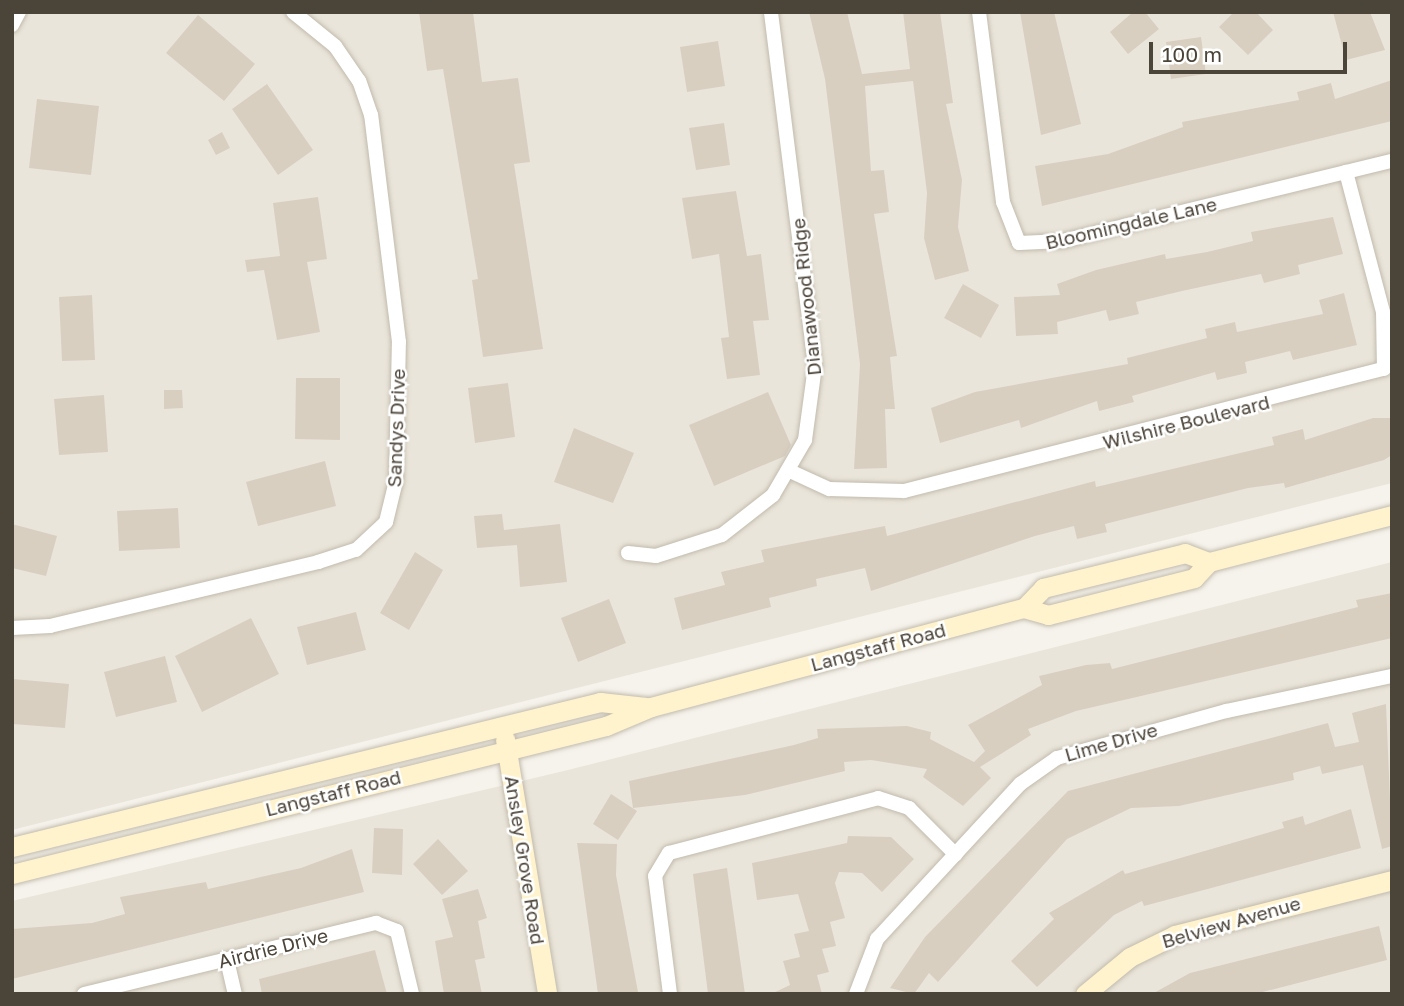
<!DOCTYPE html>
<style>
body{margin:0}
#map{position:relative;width:1404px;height:1006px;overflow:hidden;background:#f6f3ec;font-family:"Golos Text",sans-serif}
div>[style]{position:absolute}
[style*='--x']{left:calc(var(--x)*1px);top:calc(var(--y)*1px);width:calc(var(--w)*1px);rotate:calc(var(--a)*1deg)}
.residential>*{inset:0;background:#eae5da}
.building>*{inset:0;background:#d8cfc1}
.roads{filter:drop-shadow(0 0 2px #c2bbae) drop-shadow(0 0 2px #c2bbae)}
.street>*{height:14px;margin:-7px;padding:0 7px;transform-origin:7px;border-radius:7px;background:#fff}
.secondary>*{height:19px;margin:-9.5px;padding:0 9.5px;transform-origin:9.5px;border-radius:9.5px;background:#fff3cd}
span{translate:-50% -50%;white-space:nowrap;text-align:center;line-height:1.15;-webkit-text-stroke:5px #fff;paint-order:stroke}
.street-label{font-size:19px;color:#4b4439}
.frame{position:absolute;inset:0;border:14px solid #4b4439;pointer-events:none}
.scale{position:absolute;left:1149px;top:42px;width:198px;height:32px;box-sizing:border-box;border:4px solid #4b4439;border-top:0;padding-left:9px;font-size:21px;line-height:24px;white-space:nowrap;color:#4b4439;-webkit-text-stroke:5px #fff;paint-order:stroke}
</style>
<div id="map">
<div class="residential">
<i style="clip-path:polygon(12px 12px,1392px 12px,1392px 483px,12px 830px)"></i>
<i style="clip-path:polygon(1392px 562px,1392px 994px,12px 994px,12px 901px,568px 770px)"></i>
</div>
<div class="building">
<i style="clip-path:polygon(419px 12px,473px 12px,482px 82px,518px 78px,530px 162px,514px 164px,543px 349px,483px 357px,472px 280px,478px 279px,443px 69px,427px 71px)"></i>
<i style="clip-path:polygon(809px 12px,847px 12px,862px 74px,910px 69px,903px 12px,940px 12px,953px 103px,946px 104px,962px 180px,958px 227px,969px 271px,935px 280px,924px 238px,927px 193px,913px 81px,865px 86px,871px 171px,884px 170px,889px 212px,874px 214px,897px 356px,890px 357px,895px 409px,885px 409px,887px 468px,854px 469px,860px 364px,825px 79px)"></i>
<i style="clip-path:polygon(1020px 12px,1054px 12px,1081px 124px,1041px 135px)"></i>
<i style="clip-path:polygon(1133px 12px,1145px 12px,1159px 29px,1128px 54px,1110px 32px)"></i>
<i style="clip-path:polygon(1234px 12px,1256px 12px,1273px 30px,1248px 55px,1219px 27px)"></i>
<i style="clip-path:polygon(1333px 12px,1370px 12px,1385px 50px,1346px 60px)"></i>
<i style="clip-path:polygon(198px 15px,255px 64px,224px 101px,166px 53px)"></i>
<i style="clip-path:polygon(1201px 37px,1206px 74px,1171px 79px,1166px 42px)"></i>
<i style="clip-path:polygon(718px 41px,725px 86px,687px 92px,680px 47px)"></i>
<i style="clip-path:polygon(1392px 80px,1392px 121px,1042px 206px,1035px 166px,1108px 154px,1183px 127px,1182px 122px,1299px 100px,1297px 92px,1331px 83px,1335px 99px)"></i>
<i style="clip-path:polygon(267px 84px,313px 150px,278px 175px,232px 109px)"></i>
<i style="clip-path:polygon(37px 99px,99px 106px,91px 175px,29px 168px)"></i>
<i style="clip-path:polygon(724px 123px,730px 165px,696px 170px,689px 128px)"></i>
<i style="clip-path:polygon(222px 132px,230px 148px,216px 155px,208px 140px)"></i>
<i style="clip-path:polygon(736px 191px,747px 256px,761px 254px,769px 320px,753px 321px,760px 375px,727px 379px,721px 338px,729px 337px,719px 254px,692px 259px,682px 198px)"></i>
<i style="clip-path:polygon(318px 197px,327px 259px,307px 262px,320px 332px,277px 340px,264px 270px,247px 272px,245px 260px,280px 256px,273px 203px)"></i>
<i style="clip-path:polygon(1333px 217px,1343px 254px,1298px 265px,1300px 274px,1264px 283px,1261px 274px,1182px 291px,1136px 302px,1139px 314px,1109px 321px,1106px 310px,1057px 322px,1058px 334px,1016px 336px,1014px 297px,1060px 295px,1057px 284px,1096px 270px,1165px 254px,1166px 259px,1207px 252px,1253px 241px,1251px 232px)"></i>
<i style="clip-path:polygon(963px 284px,999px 305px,981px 338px,944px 318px)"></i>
<i style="clip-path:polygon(1344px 293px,1357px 345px,1293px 360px,1290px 351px,1245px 362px,1247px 373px,1217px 380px,1215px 372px,1132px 396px,1134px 402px,1099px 411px,1097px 401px,1021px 428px,1019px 420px,940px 443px,931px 408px,975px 392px,1128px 364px,1127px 358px,1207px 338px,1205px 329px,1235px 322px,1237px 332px,1323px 314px,1319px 300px)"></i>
<i style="clip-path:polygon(92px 295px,95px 360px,62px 361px,59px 297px)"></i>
<i style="clip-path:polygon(296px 378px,340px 378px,340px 440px,295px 439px)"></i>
<i style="clip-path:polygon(508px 383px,515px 437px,475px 443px,468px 388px)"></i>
<i style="clip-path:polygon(164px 390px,182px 390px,183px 408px,164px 409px)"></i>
<i style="clip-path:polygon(768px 392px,791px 445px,785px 456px,714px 486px,689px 425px)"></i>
<i style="clip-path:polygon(104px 395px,108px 452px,59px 455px,54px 399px)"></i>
<i style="clip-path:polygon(1373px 418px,1392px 418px,1392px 455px,1384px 460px,1285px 488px,1284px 483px,1248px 488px,1105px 524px,1107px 532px,1077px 539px,1074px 526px,1035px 536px,871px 591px,865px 568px,816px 579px,817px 586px,769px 598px,771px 607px,682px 630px,674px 598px,725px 585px,721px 572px,764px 562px,761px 550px,885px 526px,887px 536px,1095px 481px,1096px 487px,1274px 445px,1272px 437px,1303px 429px,1305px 440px)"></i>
<i style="clip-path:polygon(574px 428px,634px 453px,613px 503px,554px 482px)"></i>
<i style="clip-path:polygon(325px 461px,336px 506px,258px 526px,246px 482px)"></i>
<i style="clip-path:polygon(178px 508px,180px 548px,119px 551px,117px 511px)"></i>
<i style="clip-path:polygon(502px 514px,504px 530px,560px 524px,567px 582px,520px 587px,517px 545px,477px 548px,474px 516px)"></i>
<i style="clip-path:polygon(12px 524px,57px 536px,46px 576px,12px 568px)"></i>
<i style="clip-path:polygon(415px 552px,443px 570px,409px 630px,380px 613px)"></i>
<i style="clip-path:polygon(1392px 593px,1392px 638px,1076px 711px,1028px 729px,1031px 735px,980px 767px,991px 778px,963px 806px,923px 777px,927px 769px,871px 760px,844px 762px,845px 771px,745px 795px,633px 808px,629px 781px,794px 745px,818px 738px,817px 729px,907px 726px,931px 732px,930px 739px,974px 762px,985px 751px,968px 725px,1042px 685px,1039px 676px,1086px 665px,1110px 663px,1112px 669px,1358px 607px,1356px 600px)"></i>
<i style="clip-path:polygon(609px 599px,626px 643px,578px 662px,561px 618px)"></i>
<i style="clip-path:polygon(356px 612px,366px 650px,307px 665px,297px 627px)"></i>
<i style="clip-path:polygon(251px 618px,279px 674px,202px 712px,175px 656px)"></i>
<i style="clip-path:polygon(165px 656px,177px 702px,116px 717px,104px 672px)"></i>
<i style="clip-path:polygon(13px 679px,69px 684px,65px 728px,12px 724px)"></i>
<i style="clip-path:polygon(1386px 704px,1392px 846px,1382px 849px,1363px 765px,1322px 774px,1320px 766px,1293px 773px,1294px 780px,1179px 806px,1131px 808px,1067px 839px,938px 982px,929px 973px,914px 994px,890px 988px,925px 937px,1068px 791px,1328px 723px,1335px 747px,1359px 742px,1352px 713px)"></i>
<i style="clip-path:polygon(611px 794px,637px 811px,618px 840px,593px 824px)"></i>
<i style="clip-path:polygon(1351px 809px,1361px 848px,1144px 906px,1142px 901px,1114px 915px,1037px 987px,1011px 961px,1054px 919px,1049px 913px,1123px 870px,1125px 874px,1284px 828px,1282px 822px,1303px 816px,1305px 825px)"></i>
<i style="clip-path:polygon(374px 828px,403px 829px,402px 875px,372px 873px)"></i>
<i style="clip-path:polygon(848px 836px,891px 837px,914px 859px,882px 892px,862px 873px,839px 872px,835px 883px,845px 918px,830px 922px,836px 946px,822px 949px,829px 972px,817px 975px,822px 994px,771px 994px,790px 985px,783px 961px,800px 957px,794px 934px,809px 931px,798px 894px,757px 900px,752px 863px,847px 843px)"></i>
<i style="clip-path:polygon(438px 839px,468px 871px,442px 895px,413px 864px)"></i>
<i style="clip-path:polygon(577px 843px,617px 844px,616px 875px,638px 992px,598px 994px)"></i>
<i style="clip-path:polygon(352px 849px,364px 892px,12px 979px,12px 929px,92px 923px,125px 914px,120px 897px,206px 882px,208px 889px,301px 868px)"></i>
<i style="clip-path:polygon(727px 868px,745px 994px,708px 994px,693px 874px)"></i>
<i style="clip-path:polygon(478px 889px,487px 918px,478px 921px,485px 958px,475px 960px,482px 994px,444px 994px,435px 941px,453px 937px,442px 899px)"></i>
<i style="clip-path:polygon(1379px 926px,1387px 960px,1255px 994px,1152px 994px,1190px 973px)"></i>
<i style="clip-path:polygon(375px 950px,387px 994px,262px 994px,259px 979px)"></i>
</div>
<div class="roads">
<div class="street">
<i style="--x:979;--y:12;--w:192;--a:82.8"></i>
<i style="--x:1003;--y:202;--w:44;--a:68.7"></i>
<i style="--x:1019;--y:243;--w:44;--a:-2.6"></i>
<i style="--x:1063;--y:241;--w:339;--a:-13.7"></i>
<i style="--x:12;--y:25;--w:15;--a:-62"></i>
<i style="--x:792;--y:472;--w:41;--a:24.7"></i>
<i style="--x:829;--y:489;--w:75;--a:1.5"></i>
<i style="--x:904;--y:491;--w:495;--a:-14.3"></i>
<i style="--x:1384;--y:369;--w:57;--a:-91"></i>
<i style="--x:1383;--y:312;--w:145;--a:-104.8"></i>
<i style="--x:628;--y:553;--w:28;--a:6"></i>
<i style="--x:656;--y:556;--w:69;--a:-17.7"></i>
<i style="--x:722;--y:535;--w:65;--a:-38.1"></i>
<i style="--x:773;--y:495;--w:64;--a:-59.8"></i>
<i style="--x:805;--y:440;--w:75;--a:-82.3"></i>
<i style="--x:815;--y:366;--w:357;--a:-97.1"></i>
<i style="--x:12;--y:628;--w:38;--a:-3"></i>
<i style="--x:50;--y:626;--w:276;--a:-13.4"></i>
<i style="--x:318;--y:562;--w:40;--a:-18"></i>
<i style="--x:356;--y:550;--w:41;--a:-43"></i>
<i style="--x:386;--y:522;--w:42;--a:-76.3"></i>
<i style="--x:396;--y:481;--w:139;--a:-88.8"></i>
<i style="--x:399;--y:342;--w:229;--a:-97"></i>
<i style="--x:371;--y:115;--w:36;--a:-109"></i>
<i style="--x:359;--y:81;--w:42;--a:-124.4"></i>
<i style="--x:335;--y:46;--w:54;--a:-141"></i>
<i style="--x:227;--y:960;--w:35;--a:77"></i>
<i style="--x:84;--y:994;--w:301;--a:-13.7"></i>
<i style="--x:376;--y:923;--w:22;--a:21"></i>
<i style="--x:397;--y:931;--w:65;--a:76.6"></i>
<i style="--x:670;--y:994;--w:119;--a:-97.2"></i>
<i style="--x:655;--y:876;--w:27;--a:-59"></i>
<i style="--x:669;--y:853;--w:216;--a:-14.7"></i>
<i style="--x:878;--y:798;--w:33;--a:18"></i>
<i style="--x:909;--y:808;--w:66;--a:45"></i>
<i style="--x:856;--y:994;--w:59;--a:-69.1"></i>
<i style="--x:877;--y:939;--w:211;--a:-47.3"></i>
<i style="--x:1020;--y:784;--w:45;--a:-35.1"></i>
<i style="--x:1057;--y:758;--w:176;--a:-15.5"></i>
<i style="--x:1227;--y:711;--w:169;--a:-12"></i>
</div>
<div class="secondary">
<i style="--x:1024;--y:608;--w:25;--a:16"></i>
<i style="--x:1048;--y:615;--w:151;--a:-14.2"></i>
<i style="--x:1194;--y:578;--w:22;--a:-47"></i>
<i style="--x:505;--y:739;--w:258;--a:80.6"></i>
<i style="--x:12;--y:847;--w:606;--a:-13.85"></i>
<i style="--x:600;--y:702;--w:46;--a:6.2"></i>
<i style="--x:12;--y:874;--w:612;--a:-13.99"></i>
<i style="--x:606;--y:726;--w:49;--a:-22.9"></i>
<i style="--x:651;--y:707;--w:386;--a:-14.9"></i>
<i style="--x:1024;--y:608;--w:28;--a:-46"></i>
<i style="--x:1043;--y:588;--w:146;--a:-13.8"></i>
<i style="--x:1185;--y:553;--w:26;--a:21"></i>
<i style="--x:1209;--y:562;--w:189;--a:-14.4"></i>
<i style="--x:1085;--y:994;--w:58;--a:-39.4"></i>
<i style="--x:1130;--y:957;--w:50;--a:-26.1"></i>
<i style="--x:1175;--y:935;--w:224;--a:-14.2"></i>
</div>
</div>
<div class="street-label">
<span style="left:1131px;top:223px;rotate:-13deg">Bloomingdale Lane</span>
<span style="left:806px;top:297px;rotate:-96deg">Dianawood Ridge</span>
<span style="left:1186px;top:422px;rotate:-14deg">Wilshire Boulevard</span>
<span style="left:396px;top:428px;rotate:-88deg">Sandys Drive</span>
<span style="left:878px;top:647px;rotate:-15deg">Langstaff Road</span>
<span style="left:1111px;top:742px;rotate:-16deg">Lime Drive</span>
<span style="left:333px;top:793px;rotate:-14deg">Langstaff Road</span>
<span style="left:525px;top:860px;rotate:81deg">Ansley Grove Road</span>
<span style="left:1231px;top:922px;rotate:-16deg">Belview Avenue</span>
<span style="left:273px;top:948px;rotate:-14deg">Airdrie Drive</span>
</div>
<div class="frame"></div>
<div class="scale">100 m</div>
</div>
